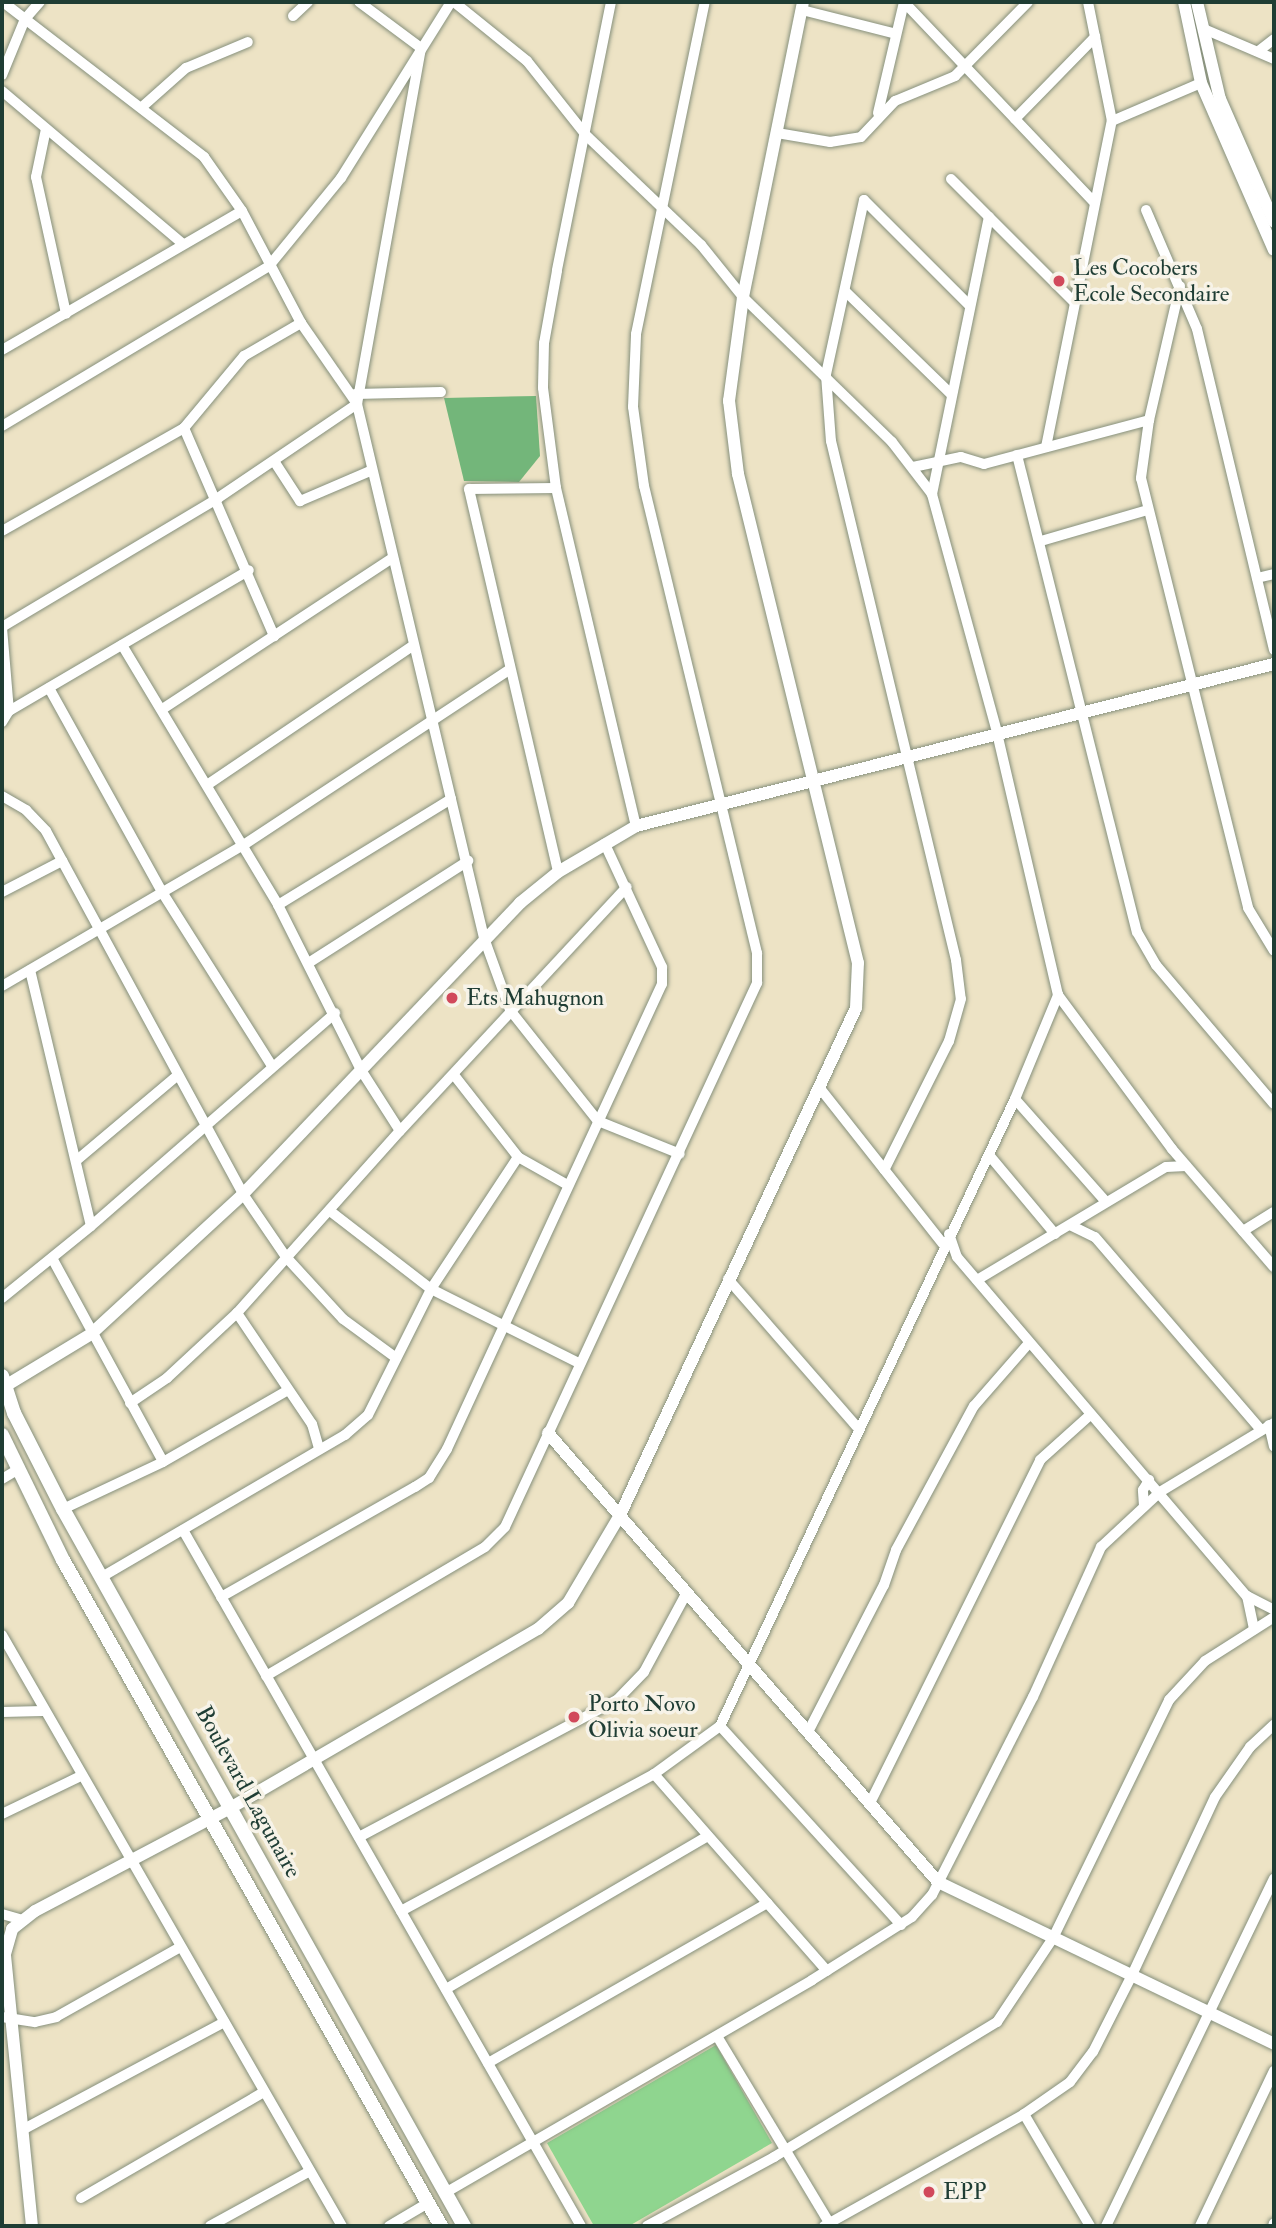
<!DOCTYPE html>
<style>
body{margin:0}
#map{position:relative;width:1276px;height:2228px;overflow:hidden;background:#ede3c5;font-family:"IM FELL Double Pica",serif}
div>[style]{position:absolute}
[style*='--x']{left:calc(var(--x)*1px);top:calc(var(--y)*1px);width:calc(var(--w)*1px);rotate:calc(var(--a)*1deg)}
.green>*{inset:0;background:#8fd58f}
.forest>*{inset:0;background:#73b67a}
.roads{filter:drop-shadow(0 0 2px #86907c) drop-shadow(0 0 2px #86907c)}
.minor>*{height:10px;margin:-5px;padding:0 5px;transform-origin:5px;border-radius:5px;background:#fff}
.tertiary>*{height:12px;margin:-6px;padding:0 6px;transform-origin:6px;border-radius:6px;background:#fff}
.secondary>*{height:14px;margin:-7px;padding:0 7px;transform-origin:7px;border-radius:7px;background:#fff}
.dots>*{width:19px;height:19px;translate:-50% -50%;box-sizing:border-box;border:4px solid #f7f3e8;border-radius:50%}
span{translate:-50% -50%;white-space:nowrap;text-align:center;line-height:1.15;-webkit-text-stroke:7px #f7f3e8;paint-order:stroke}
.poi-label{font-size:23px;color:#1f3d34}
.left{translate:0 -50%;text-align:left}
.street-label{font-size:23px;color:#1f3d34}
.frame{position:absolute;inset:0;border:4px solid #1f3d34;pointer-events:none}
</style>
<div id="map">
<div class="green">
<i style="clip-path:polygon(716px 2045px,772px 2143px,629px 2226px,594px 2226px,547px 2143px)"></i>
</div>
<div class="forest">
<i style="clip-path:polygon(536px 396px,540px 456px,519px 482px,464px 481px,444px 398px)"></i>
</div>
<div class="roads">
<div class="minor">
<i style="--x:3;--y:2;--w:254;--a:37.6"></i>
<i style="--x:204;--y:157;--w:66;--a:54.9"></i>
<i style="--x:242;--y:211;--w:127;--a:62.2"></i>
<i style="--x:301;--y:323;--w:98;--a:55.3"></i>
<i style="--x:357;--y:404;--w:549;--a:76.62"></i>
<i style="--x:484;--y:938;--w:77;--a:70.1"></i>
<i style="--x:510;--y:1010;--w:142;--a:51.6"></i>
<i style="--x:598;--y:1121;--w:88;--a:21.9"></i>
<i style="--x:611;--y:2;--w:274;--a:101.4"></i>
<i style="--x:557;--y:271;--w:73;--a:100.2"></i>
<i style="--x:544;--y:343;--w:45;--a:91.3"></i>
<i style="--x:543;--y:388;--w:101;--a:82.6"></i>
<i style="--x:556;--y:488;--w:347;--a:76.7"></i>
<i style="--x:904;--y:2;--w:277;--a:46.5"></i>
<i style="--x:802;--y:10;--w:94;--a:14.2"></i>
<i style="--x:293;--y:16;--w:21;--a:-43"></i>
<i style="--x:1204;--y:29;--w:76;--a:23.2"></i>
<i style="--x:1260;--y:50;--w:18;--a:-38"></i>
<i style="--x:2;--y:75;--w:61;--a:-67.7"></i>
<i style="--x:25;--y:19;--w:23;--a:-49"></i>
<i style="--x:2;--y:91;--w:237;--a:40.2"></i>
<i style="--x:142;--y:107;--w:59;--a:-41.6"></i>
<i style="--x:186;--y:68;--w:67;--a:-22.8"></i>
<i style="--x:878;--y:113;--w:114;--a:-76.8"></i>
<i style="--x:1015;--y:119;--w:115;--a:-45.7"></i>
<i style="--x:1112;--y:121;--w:97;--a:-23.1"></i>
<i style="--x:46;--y:129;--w:49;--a:101.8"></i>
<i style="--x:36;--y:177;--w:140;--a:77.6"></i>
<i style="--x:777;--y:133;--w:54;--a:9.6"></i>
<i style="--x:830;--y:142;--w:31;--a:-9"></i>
<i style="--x:861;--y:137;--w:50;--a:-46.6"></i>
<i style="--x:895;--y:101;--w:65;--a:-22.6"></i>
<i style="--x:955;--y:76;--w:104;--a:-45.4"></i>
<i style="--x:951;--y:179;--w:175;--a:45"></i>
<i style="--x:864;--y:200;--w:179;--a:102.3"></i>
<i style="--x:826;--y:375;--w:66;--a:85.7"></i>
<i style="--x:831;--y:441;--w:534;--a:76.46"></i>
<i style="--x:956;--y:960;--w:39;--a:83"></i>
<i style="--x:961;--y:999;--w:44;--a:105.9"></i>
<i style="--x:949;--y:1041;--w:144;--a:116.7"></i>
<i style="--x:864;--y:200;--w:148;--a:45"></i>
<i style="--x:1146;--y:210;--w:129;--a:66.8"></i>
<i style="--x:1197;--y:329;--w:330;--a:76.5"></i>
<i style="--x:1180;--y:286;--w:138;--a:103"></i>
<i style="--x:1149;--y:420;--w:59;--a:97.9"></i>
<i style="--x:1141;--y:478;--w:443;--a:76"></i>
<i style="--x:1248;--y:908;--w:50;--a:58.8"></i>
<i style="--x:845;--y:291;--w:148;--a:44.2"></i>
<i style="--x:2;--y:350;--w:277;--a:-30.1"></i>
<i style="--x:355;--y:394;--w:86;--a:-1.3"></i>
<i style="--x:2;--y:426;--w:311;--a:-30.9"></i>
<i style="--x:269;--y:266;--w:114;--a:-50.7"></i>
<i style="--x:341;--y:178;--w:208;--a:-58"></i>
<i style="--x:184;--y:428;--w:227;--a:66.6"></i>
<i style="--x:1046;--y:447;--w:333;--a:-78.6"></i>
<i style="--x:1112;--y:121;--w:121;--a:-101.4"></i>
<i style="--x:1017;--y:455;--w:492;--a:75.9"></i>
<i style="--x:1137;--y:932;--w:38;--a:60"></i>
<i style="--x:1156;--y:965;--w:182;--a:49.7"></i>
<i style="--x:274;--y:461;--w:48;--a:57"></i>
<i style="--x:300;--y:501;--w:76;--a:-23.2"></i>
<i style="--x:913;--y:467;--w:49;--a:-11.8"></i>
<i style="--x:961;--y:457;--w:24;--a:17"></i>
<i style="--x:984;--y:464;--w:171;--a:-14.9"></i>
<i style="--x:556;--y:488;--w:87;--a:179.3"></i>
<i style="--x:469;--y:489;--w:393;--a:76.9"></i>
<i style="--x:932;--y:494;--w:283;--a:-78.4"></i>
<i style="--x:2;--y:531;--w:209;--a:-29.5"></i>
<i style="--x:184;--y:428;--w:94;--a:-50.2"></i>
<i style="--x:244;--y:356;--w:66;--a:-30.1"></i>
<i style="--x:1041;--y:541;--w:111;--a:-16.2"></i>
<i style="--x:1257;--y:578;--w:17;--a:-13"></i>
<i style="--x:2;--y:627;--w:252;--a:-30.8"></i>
<i style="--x:218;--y:498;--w:168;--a:-34.1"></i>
<i style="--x:357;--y:404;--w:362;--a:-79.8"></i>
<i style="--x:421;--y:48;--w:77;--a:-143.4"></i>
<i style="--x:2;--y:628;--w:83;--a:85.2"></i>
<i style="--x:122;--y:645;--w:303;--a:59"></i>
<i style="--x:278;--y:905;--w:185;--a:63.3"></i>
<i style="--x:361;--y:1070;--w:72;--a:57.4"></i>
<i style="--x:49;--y:688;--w:233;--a:61"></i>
<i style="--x:162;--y:892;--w:206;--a:57.7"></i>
<i style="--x:164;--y:708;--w:273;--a:-33.3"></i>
<i style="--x:2;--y:722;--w:13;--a:-58"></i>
<i style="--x:9;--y:711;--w:278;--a:-30.4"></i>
<i style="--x:207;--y:785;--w:246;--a:-34.1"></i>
<i style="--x:2;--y:796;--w:28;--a:30"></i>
<i style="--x:26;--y:810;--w:29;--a:46"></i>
<i style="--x:46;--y:831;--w:413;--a:61.5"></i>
<i style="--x:243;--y:1194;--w:76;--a:55.7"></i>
<i style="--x:286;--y:1257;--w:84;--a:47.4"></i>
<i style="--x:343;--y:1319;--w:66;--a:36.3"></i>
<i style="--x:2;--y:892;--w:68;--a:-27.3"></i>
<i style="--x:278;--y:905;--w:203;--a:-31.5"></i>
<i style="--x:310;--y:962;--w:188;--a:-32.6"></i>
<i style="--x:30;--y:970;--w:263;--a:76.6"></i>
<i style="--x:2;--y:986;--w:278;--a:-30.3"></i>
<i style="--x:242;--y:846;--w:321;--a:-33.4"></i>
<i style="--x:1058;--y:995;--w:192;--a:53.5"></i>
<i style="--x:1172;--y:1149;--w:156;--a:49.2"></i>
<i style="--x:454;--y:1075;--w:104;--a:52"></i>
<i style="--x:518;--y:1157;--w:55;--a:29.4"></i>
<i style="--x:819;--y:1087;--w:200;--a:51.7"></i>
<i style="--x:1015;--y:1099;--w:137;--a:48.5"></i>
<i style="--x:989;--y:1155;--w:103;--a:50.1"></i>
<i style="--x:77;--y:1160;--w:132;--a:-40.1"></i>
<i style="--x:330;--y:1211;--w:128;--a:37.7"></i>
<i style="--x:431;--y:1289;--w:165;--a:26.6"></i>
<i style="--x:1072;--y:1226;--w:25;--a:26"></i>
<i style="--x:1095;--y:1237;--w:255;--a:49.3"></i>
<i style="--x:1243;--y:1231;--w:36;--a:-32"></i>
<i style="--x:949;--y:1234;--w:24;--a:71"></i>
<i style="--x:957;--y:1257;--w:446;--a:49.5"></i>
<i style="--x:1247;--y:1596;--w:34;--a:78"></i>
<i style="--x:52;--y:1258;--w:232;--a:61.4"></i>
<i style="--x:728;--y:1279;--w:196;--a:48.9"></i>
<i style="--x:977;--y:1280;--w:220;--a:-30.9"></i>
<i style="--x:1166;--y:1167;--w:20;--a:-3"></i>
<i style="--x:2;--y:1298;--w:114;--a:-39"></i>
<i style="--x:91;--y:1226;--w:324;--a:-41.1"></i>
<i style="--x:237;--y:1313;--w:134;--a:56"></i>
<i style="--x:312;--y:1424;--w:26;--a:74"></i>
<i style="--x:130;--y:1403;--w:45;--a:-34"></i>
<i style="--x:167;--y:1378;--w:96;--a:-42.9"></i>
<i style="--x:237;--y:1313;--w:244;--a:-48.2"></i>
<i style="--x:400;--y:1131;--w:333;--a:-47.1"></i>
<i style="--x:1269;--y:1425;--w:22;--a:77"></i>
<i style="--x:2;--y:1479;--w:17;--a:-31"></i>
<i style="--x:1144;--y:1506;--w:16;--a:-94"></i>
<i style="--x:1143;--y:1490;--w:12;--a:-59"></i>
<i style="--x:63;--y:1509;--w:110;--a:-25.2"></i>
<i style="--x:163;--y:1462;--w:144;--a:-29.9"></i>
<i style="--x:183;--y:1530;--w:802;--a:60.24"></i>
<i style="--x:100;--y:1578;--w:284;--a:-30.3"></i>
<i style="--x:345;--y:1435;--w:30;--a:-41"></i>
<i style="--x:368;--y:1415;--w:141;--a:-63.4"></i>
<i style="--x:431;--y:1289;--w:158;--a:-56.6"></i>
<i style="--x:1247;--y:1596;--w:30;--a:27"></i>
<i style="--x:221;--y:1597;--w:223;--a:-29.6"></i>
<i style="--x:415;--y:1487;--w:17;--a:-33"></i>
<i style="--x:429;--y:1478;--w:34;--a:-58"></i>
<i style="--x:447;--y:1449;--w:512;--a:-65.19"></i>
<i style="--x:662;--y:984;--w:17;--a:-90"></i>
<i style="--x:662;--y:967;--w:136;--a:-114.9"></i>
<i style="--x:2;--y:1635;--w:682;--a:60.09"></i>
<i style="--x:266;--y:1676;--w:254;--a:-30.5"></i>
<i style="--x:485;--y:1547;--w:28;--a:-45"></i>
<i style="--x:505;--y:1527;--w:600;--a:-65.14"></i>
<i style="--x:757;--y:983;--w:30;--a:-90"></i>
<i style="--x:757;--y:953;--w:480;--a:-103.6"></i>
<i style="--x:644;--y:486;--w:80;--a:-97.9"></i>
<i style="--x:633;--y:407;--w:73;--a:-87.6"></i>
<i style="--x:636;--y:334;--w:339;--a:-78.3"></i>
<i style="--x:2;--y:1712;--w:41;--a:-1.4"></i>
<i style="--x:720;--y:1726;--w:269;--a:47.7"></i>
<i style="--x:808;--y:1732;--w:165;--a:-62.7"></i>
<i style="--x:884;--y:1585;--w:37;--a:-71"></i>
<i style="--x:896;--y:1550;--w:164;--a:-61.6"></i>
<i style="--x:974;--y:1406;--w:82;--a:-48.9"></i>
<i style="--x:654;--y:1774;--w:262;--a:48.7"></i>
<i style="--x:870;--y:1803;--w:383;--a:-63.6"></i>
<i style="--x:1040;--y:1460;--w:67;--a:-42"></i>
<i style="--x:2;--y:1814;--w:88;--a:-25.7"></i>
<i style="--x:359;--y:1837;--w:292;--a:-28"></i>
<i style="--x:617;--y:1700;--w:39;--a:-46"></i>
<i style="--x:644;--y:1672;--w:91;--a:-61.7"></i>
<i style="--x:401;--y:1911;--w:288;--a:-28.4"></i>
<i style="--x:654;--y:1774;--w:82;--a:-36"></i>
<i style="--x:720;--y:1726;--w:693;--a:-64.8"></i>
<i style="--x:1015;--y:1099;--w:113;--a:-67.5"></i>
<i style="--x:1058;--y:995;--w:270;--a:-103.1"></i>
<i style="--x:997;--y:732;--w:247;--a:-105.3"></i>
<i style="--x:932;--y:494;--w:66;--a:-127.6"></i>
<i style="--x:892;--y:442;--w:208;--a:-135.8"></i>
<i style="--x:743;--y:297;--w:67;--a:-128.9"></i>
<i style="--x:701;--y:245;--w:161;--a:-136.3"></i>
<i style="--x:585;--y:134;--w:93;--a:-128.5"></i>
<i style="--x:527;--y:61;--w:94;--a:-141.1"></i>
<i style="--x:2;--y:1914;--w:19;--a:16"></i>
<i style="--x:446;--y:1989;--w:303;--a:-30.3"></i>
<i style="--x:2;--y:2017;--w:33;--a:9"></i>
<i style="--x:35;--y:2022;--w:22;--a:-13"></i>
<i style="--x:56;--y:2017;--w:142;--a:-29.4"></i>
<i style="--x:717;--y:2036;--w:222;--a:59"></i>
<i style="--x:488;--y:2063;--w:322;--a:-29.8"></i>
<i style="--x:1024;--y:2114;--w:130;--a:59.5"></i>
<i style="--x:24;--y:2129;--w:227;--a:-28.1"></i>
<i style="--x:445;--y:2193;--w:424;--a:-30.1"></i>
<i style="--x:812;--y:1980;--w:118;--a:-32.2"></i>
<i style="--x:912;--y:1917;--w:30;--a:-48"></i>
<i style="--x:932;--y:1895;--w:222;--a:-63"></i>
<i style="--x:1033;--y:1697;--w:165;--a:-65.6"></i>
<i style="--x:1101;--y:1547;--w:81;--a:-43"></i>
<i style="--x:1160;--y:1492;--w:133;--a:-31.2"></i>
<i style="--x:81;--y:2198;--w:211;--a:-30.1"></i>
<i style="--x:210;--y:2226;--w:114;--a:-28.8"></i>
<i style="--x:389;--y:2226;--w:45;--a:-30.5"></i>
<i style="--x:647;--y:2226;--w:145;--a:-28.5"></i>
<i style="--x:774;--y:2157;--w:261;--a:-31.2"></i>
<i style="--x:997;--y:2022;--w:101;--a:-56.3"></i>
<i style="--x:1053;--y:1938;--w:265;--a:-64"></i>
<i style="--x:1169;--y:1700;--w:53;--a:-47.3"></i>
<i style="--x:1205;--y:1661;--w:82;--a:-32.5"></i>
<i style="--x:824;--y:2226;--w:229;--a:-29.2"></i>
<i style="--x:1024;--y:2114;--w:56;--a:-34.8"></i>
<i style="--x:1070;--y:2082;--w:38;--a:-53"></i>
<i style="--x:1093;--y:2052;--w:86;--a:-63.1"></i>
<i style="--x:1132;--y:1975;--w:196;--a:-65"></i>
<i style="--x:1215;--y:1797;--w:61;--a:-55"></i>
<i style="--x:1250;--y:1747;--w:33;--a:-43"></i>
<i style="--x:1106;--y:2226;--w:386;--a:-64.2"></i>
<i style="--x:1200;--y:2226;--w:172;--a:-64.5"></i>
<i style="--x:1273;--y:2226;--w:3;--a:-72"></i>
</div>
<div class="tertiary">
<i style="--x:1184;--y:2;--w:83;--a:78.1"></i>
<i style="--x:1201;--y:83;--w:182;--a:66.4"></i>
<i style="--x:1197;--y:2;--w:100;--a:76.7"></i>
<i style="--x:1220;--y:99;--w:134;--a:66.3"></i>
<i style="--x:2;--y:1388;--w:104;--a:-31.2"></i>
<i style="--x:91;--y:1334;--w:207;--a:-42.6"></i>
<i style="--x:243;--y:1194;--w:402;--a:-46.4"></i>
<i style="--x:520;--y:903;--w:49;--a:-39.2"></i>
<i style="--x:558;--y:872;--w:91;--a:-30.5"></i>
<i style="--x:636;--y:826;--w:658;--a:-14.25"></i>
<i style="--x:548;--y:1433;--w:595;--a:49.02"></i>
<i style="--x:938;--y:1882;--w:373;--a:25.7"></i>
<i style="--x:32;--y:2226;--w:273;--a:-95.7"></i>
<i style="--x:5;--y:1954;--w:26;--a:-74"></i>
<i style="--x:12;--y:1929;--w:29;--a:-38"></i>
<i style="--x:35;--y:1911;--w:223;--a:-27.8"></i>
<i style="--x:232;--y:1807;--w:354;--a:-30.2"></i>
<i style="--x:538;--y:1629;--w:40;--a:-41"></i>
<i style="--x:568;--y:1603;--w:102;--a:-59.4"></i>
<i style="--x:620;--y:1515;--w:559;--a:-65.04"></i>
<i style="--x:856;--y:1008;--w:45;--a:-87.5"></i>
<i style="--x:858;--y:963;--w:504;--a:-103.79"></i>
<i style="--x:738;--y:474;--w:74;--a:-97"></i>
<i style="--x:729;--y:401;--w:105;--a:-82.3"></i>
<i style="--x:743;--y:297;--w:301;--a:-78.5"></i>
</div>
<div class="secondary">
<i style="--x:2;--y:1376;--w:39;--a:72"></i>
<i style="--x:14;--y:1413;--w:108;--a:63"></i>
<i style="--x:63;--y:1509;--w:822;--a:60.78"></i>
<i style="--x:2;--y:1435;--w:139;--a:64"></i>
<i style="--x:63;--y:1560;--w:766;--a:60.42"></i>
</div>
</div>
<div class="dots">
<i style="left:1059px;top:281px;background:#d1495b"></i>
<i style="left:452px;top:998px;background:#d1495b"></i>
<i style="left:574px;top:1717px;background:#d1495b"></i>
<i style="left:929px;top:2192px;background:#d1495b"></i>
</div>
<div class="poi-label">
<span class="left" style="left:1073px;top:281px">Les Cocobers<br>Ecole Secondaire</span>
<span class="left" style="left:466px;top:998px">Ets Mahugnon</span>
<span class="left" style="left:588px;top:1717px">Porto Novo<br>Olivia soeur</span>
<span class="left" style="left:943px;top:2192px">EPP</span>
</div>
<div class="street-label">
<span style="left:248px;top:1792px;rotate:61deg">Boulevard Lagunaire</span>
</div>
<div class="frame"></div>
</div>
